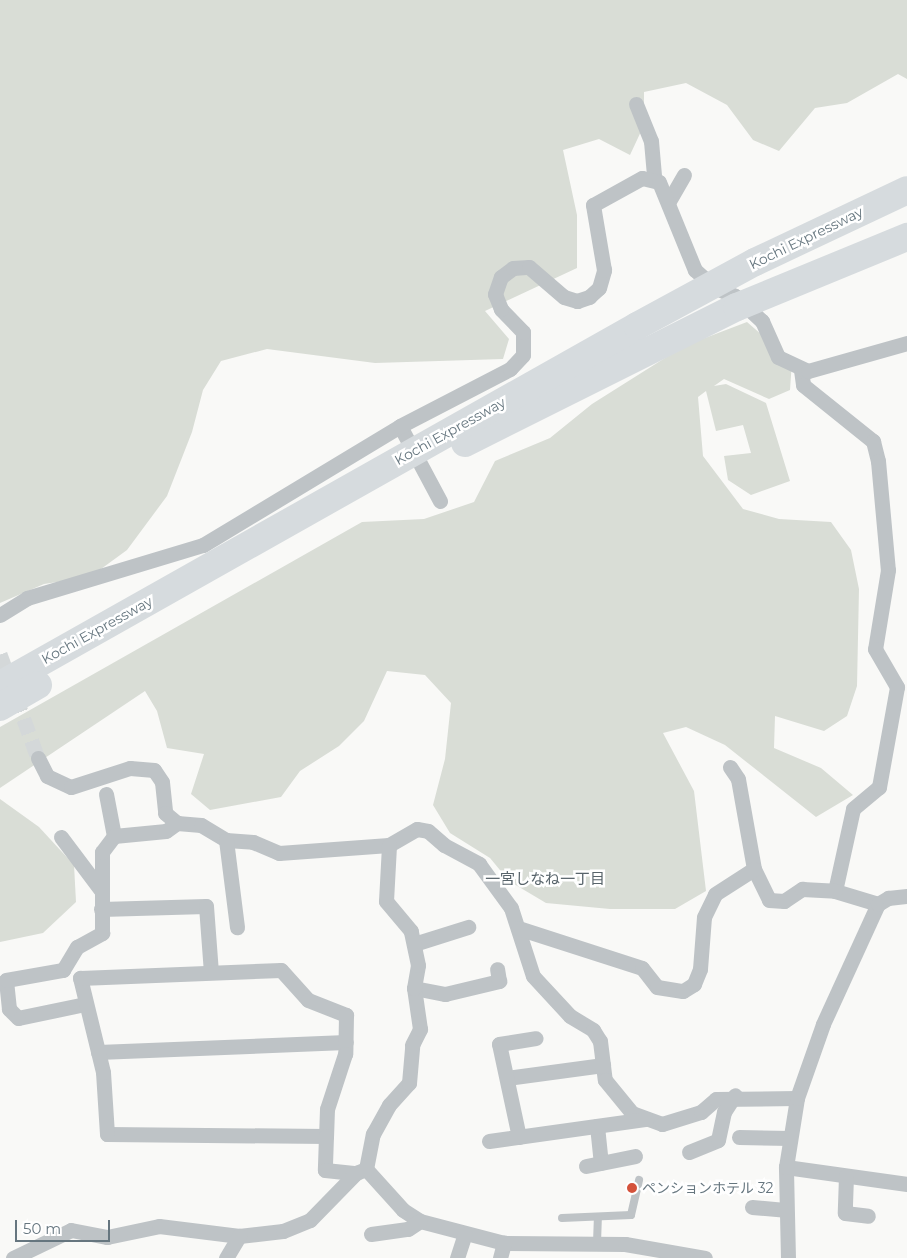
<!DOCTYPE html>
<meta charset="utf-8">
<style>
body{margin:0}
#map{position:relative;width:907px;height:1258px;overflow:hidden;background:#f9f9f7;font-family:Montserrat,"Noto Sans JP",sans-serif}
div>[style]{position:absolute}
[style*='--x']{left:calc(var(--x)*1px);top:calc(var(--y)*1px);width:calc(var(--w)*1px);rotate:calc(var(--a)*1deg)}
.green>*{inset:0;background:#d9ddd6}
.minor-tunnel>*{height:15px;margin-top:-7.5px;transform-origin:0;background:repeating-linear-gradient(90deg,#d4d8d9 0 15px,transparent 0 23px)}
.service>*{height:8px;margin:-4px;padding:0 4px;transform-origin:4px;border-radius:4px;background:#bec3c6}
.minor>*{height:15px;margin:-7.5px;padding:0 7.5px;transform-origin:7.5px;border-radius:7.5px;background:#bec3c6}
.motorway>*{height:28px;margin:-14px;padding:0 14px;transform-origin:14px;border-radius:14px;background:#d6dbde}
.dots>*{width:14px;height:14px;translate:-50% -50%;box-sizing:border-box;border:2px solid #fff;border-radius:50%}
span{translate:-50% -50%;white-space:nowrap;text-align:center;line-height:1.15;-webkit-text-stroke:5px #fff;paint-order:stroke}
.street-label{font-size:14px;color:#66767f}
.poi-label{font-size:14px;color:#66767f}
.left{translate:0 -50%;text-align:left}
.neighbourhood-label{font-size:15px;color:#58646b}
.scale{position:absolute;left:15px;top:1220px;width:95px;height:22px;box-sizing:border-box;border:2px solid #66767f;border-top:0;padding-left:6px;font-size:15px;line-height:18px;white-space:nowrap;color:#66767f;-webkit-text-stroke:4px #fff;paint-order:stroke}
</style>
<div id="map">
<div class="green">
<i style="clip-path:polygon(0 0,907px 0,907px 79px,898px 74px,847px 103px,815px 108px,779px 151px,753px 140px,727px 105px,686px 83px,644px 92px,644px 125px,630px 155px,599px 139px,563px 150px,577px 215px,577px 268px,485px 311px,509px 339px,503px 359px,375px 363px,267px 349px,221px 361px,203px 390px,192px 432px,167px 496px,127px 550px,90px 577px,44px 584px,0 603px)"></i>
<i style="clip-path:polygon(747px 322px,792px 361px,790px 390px,769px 399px,724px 379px,714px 386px,726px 384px,766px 403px,790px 481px,751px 495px,728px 480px,724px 456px,751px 453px,743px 425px,716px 431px,706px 391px,698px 397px,703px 456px,743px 509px,779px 519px,831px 522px,851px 550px,859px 589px,857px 686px,847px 716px,824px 731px,775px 716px,774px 748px,821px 768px,853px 795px,816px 817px,725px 745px,686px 727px,663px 733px,694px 791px,706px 891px,675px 909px,610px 909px,546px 903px,509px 881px,490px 858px,450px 833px,433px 805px,445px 759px,451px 703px,425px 675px,387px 671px,364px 721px,339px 746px,300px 771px,281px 797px,210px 810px,191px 794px,204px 754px,167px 748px,157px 711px,145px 691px,0 788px,0 727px,362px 522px,424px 519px,474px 502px,495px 461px,550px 438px,592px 404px,684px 346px)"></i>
<i style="clip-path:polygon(0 799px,39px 827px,74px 865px,76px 902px,43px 933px,0 942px)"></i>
</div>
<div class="minor-tunnel">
<i style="--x:0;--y:654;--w:111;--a:69.9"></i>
</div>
<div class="service">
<i style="--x:562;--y:1218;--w:69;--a:-2.5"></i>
<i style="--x:631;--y:1215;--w:36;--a:-77"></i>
<i style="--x:597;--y:1243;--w:25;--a:-88"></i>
</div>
<div class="minor">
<i style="--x:636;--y:104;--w:40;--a:68"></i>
<i style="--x:651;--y:141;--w:38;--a:85"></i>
<i style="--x:669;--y:201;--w:30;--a:-60"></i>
<i style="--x:801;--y:370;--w:15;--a:82"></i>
<i style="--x:803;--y:385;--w:90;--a:38.7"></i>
<i style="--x:873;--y:441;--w:21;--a:76"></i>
<i style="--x:878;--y:461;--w:109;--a:84.8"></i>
<i style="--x:888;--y:570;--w:80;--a:99.3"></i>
<i style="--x:875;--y:649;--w:44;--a:59.9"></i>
<i style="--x:897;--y:687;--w:102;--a:100.2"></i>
<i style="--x:879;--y:787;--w:34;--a:140"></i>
<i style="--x:853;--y:809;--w:84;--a:102.4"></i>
<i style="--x:835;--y:891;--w:45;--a:16.8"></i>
<i style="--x:400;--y:426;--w:85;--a:61.9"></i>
<i style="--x:0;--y:615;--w:32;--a:-32"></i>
<i style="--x:27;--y:598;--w:184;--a:-16.8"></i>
<i style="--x:203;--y:545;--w:230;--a:-31.1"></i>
<i style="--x:400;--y:426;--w:124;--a:-27.4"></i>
<i style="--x:510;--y:369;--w:19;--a:-47"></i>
<i style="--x:523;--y:355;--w:23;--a:-90"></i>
<i style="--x:523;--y:332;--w:32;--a:-134"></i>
<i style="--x:501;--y:309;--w:16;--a:-112"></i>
<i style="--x:495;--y:294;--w:18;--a:-71"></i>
<i style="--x:501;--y:277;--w:15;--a:-37"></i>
<i style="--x:513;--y:268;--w:16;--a:-4"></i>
<i style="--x:529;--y:267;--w:46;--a:40.6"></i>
<i style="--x:564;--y:297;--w:14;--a:17"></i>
<i style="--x:577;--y:301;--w:13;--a:-18"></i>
<i style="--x:589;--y:297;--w:13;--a:-42"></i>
<i style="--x:599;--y:288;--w:19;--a:-74"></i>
<i style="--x:604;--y:270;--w:66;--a:-99.6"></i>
<i style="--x:593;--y:205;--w:56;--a:-28.9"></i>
<i style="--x:642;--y:178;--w:17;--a:13"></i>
<i style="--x:659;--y:182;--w:95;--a:67.8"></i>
<i style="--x:695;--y:270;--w:25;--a:42"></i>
<i style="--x:714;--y:287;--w:23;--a:23"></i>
<i style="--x:735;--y:296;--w:37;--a:43"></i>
<i style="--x:762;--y:321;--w:39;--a:66"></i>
<i style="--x:778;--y:357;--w:33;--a:25"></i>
<i style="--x:808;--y:371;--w:103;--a:-15.8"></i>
<i style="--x:38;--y:758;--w:20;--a:63"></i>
<i style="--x:47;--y:776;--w:26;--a:25"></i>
<i style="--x:71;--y:787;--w:62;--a:-17.9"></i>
<i style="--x:130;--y:768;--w:24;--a:5"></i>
<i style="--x:154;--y:770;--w:14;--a:56"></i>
<i style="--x:162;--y:782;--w:31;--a:84"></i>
<i style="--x:165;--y:813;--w:16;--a:40"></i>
<i style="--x:177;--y:823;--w:24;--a:5"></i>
<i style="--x:201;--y:825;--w:29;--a:31"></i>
<i style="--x:226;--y:840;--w:27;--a:4"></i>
<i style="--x:253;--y:842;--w:28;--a:23"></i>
<i style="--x:279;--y:853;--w:110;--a:-4.2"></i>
<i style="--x:389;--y:845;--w:32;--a:-30"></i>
<i style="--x:417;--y:829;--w:11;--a:10"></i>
<i style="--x:428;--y:831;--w:21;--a:41"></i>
<i style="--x:444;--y:845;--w:40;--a:28"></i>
<i style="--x:479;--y:864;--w:54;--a:54"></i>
<i style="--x:511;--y:908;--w:71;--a:72.1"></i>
<i style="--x:533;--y:976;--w:54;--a:47.2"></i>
<i style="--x:570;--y:1016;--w:27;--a:31"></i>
<i style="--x:593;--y:1030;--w:13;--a:58"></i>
<i style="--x:600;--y:1041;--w:39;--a:83"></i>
<i style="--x:605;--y:1080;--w:43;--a:50.7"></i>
<i style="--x:632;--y:1113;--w:32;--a:20"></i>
<i style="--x:662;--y:1124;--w:41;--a:-17.1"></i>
<i style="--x:701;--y:1112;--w:20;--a:-41"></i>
<i style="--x:716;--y:1099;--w:81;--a:-0.7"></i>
<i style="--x:730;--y:767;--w:14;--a:56"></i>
<i style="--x:738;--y:779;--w:91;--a:79.9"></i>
<i style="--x:754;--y:869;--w:34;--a:64"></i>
<i style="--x:769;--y:900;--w:15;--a:4"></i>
<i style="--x:784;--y:901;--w:22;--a:-34"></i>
<i style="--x:802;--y:889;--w:33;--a:3"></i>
<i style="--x:106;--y:794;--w:43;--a:79.2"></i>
<i style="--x:61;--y:837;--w:65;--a:53.1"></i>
<i style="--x:226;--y:840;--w:88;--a:82.8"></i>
<i style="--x:101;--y:909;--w:105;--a:-1.6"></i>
<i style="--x:206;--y:906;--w:66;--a:85.7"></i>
<i style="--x:518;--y:928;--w:130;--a:17.9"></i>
<i style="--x:642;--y:968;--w:24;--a:52"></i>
<i style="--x:657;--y:987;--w:26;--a:9"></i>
<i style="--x:683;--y:991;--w:13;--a:-32"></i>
<i style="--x:694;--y:984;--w:16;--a:-68"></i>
<i style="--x:700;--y:969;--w:52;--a:-85.6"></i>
<i style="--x:704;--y:917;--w:25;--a:-64"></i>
<i style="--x:715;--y:894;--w:46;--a:-32.7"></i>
<i style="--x:414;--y:944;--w:57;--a:-17.5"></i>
<i style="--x:414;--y:988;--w:32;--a:11"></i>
<i style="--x:445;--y:994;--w:56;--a:-13.5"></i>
<i style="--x:499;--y:981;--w:12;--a:-99"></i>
<i style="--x:85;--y:1004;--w:68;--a:168.2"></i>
<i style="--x:18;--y:1018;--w:13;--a:-135"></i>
<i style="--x:9;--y:1009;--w:29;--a:-96"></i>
<i style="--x:6;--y:980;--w:58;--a:-10"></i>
<i style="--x:63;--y:970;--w:27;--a:-59"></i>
<i style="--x:77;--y:947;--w:29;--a:-29"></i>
<i style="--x:102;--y:933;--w:81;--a:-90"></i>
<i style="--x:102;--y:852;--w:20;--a:-53"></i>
<i style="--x:114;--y:836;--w:52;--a:-5.5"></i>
<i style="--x:166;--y:831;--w:14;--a:-36"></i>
<i style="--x:98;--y:1052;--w:248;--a:-2.3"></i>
<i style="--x:507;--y:1078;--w:97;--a:-7.7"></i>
<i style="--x:597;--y:1126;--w:37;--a:84"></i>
<i style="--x:326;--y:1136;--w:219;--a:-179.5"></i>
<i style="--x:107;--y:1134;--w:62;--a:-93.7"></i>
<i style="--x:103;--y:1072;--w:97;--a:-103.7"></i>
<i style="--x:80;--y:978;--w:201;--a:-2.3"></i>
<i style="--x:281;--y:970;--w:40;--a:48"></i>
<i style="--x:308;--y:1000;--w:41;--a:21.5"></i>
<i style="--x:346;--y:1015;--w:39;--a:91"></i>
<i style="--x:345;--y:1054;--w:58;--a:108.1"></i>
<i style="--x:327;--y:1109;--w:27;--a:92"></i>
<i style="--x:326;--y:1136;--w:34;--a:92"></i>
<i style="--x:325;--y:1170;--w:31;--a:6"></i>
<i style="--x:356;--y:1173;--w:11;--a:-22"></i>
<i style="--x:366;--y:1169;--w:55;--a:47.9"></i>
<i style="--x:403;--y:1210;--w:20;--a:33"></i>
<i style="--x:420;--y:1221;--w:87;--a:14.7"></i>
<i style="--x:504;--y:1243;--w:121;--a:0.5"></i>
<i style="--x:625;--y:1244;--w:81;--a:9.9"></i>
<i style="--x:519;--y:1137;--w:95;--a:-102.1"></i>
<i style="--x:499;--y:1044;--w:37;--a:-9"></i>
<i style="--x:739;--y:1137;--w:51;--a:1.1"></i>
<i style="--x:489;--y:1141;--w:159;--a:-8"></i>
<i style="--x:689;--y:1152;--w:31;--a:-22"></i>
<i style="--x:718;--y:1140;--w:29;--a:-78"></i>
<i style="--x:724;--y:1112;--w:20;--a:-57"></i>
<i style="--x:586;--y:1166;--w:50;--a:-11.5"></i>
<i style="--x:786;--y:1167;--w:122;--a:8"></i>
<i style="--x:366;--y:1169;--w:36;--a:-79"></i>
<i style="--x:373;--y:1134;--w:33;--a:-61"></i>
<i style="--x:389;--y:1105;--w:30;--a:-48"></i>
<i style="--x:409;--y:1083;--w:38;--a:-85"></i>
<i style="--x:412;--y:1045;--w:18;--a:-63"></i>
<i style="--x:420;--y:1029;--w:41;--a:-98.3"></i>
<i style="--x:414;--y:988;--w:23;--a:-80"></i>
<i style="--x:418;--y:965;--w:35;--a:-102"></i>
<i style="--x:411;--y:931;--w:39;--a:-130"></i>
<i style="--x:386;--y:901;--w:56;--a:-86.9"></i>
<i style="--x:846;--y:1176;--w:37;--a:92"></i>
<i style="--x:845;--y:1213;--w:23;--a:7"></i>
<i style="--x:752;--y:1207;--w:33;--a:5"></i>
<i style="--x:371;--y:1234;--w:37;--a:-8"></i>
<i style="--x:408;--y:1229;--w:14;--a:-34"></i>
<i style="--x:13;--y:1258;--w:64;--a:-25.8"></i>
<i style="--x:71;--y:1230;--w:37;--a:11"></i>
<i style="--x:107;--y:1237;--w:53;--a:-11.9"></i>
<i style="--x:159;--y:1226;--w:81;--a:7.1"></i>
<i style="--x:239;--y:1236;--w:44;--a:-6.5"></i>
<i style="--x:283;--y:1231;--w:29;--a:-22"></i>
<i style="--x:310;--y:1220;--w:66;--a:-45.6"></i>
<i style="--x:226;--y:1258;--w:26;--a:-59"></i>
<i style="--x:457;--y:1258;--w:25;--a:-72"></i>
<i style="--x:500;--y:1258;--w:16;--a:-75"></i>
<i style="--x:788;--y:1258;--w:91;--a:-91.3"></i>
<i style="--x:786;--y:1167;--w:70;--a:-80.9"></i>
<i style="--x:797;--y:1098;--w:78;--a:-70.6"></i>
<i style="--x:823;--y:1024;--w:132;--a:-65.4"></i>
<i style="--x:878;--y:904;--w:12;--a:-31"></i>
<i style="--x:888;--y:898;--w:19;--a:-6"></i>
</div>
<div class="motorway">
<i style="--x:465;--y:443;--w:304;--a:-26.6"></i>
<i style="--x:737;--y:307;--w:184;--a:-22.4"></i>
<i style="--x:0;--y:685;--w:731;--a:-29.4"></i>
<i style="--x:637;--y:326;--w:134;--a:-28.5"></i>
<i style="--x:755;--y:262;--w:168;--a:-25.3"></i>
<i style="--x:0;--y:707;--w:44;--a:-30.1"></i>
</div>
<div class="dots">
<i style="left:632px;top:1188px;background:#d4523b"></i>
</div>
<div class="street-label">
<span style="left:806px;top:238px;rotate:-26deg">Kochi Expressway</span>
<span style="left:450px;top:431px;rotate:-29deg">Kochi Expressway</span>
<span style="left:97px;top:630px;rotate:-29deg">Kochi Expressway</span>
</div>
<div class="poi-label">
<span class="left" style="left:642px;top:1188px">ペンションホテル 32</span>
</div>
<div class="neighbourhood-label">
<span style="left:545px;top:879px">一宮しなね一丁目</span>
</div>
<div class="scale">50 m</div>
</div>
